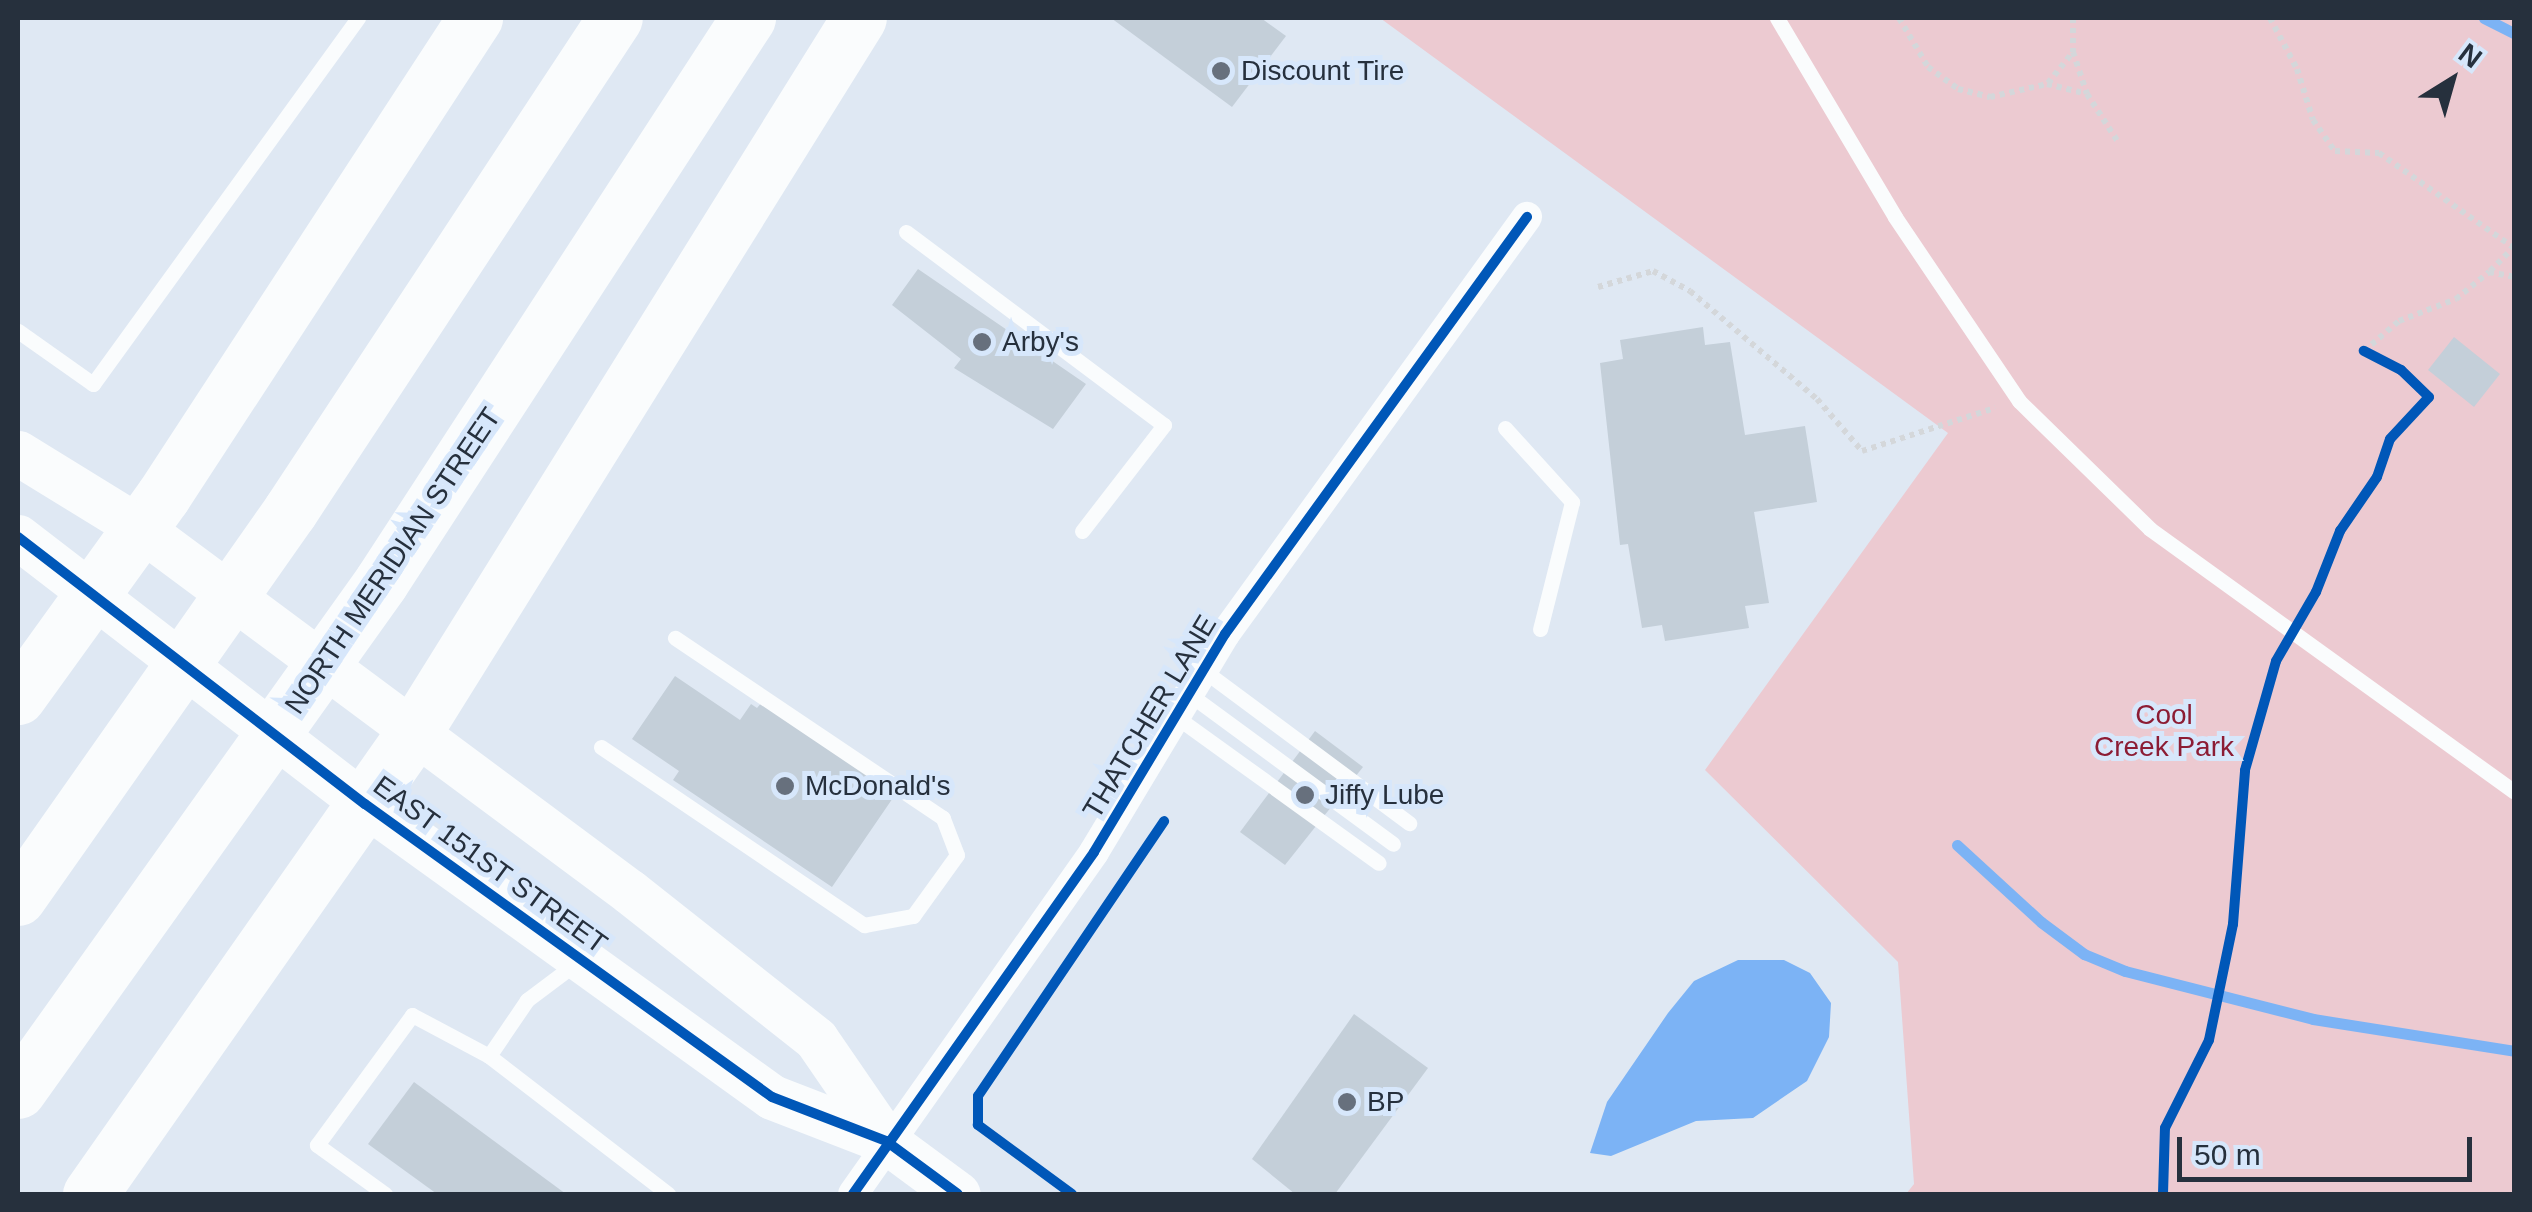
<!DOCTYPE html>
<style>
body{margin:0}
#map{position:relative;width:2532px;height:1212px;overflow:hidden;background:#dfe8f3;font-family:Arial,sans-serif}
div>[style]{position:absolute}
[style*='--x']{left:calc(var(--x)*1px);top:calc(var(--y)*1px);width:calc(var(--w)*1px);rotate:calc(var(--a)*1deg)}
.green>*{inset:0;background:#eccad1}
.water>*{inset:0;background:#7cb3f5}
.stream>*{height:11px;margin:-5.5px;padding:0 5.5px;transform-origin:5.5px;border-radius:5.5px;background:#7cb3f5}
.building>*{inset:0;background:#c4cfd9}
.path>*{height:6px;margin-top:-3px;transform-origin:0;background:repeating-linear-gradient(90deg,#d4d7da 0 5px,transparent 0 10px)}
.lane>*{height:15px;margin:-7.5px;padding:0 7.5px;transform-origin:7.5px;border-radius:7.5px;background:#fafcfd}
.street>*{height:30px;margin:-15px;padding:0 15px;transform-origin:15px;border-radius:15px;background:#fafcfd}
.secondary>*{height:45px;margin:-22.5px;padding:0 22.5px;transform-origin:22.5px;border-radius:22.5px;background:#fafcfd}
.highway>*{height:55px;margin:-27.5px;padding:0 27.5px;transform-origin:27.5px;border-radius:27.5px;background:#fafcfd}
.cycleway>*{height:10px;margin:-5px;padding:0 5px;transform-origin:5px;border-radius:5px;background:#0057b8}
.dots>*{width:28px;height:28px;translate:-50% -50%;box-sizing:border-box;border:5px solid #d7e7fb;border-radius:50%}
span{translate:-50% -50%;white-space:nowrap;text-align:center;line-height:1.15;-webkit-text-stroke:10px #d7e7fb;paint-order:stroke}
.poi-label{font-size:28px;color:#26303d}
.left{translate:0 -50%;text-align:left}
.street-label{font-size:28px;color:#26303d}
.park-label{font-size:28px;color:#8c1c34}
.frame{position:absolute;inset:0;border:20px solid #26303d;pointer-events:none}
.north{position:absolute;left:2402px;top:30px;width:100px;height:100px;-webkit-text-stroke:8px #d7e7fb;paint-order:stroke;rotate:37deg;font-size:28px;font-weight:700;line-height:40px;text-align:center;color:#26303d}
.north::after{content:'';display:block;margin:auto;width:35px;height:45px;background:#26303d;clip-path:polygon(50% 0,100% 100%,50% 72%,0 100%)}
.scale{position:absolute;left:2177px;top:1137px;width:295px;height:45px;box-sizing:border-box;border:5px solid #26303d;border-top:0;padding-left:12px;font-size:30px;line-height:35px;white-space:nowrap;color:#26303d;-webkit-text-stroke:8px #d7e7fb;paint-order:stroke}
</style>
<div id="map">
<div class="green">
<i style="clip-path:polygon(1380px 18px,2514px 18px,2514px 1194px,1906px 1194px,1914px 1184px,1898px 962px,1705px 770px,1948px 433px)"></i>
</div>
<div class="water">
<i style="clip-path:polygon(1738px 960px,1784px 960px,1810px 973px,1831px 1003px,1829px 1037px,1807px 1081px,1753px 1118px,1696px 1121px,1611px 1156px,1590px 1153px,1607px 1102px,1668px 1013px,1694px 981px)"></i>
</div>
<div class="stream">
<i style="--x:2484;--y:18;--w:34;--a:27"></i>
<i style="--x:1957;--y:845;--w:114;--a:42.5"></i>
<i style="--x:2041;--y:922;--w:54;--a:36.7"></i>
<i style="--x:2084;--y:954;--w:44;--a:22.5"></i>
<i style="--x:2125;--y:971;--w:194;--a:14.3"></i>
<i style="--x:2313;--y:1019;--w:204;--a:9"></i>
</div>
<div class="building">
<i style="clip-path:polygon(1111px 18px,1261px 18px,1286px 36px,1232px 107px)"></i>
<i style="clip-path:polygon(918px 269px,1086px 384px,1053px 429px,954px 368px,961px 359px,892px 305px)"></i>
<i style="clip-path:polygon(1703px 327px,1705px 345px,1730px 342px,1745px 435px,1805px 426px,1817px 502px,1754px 512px,1769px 603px,1745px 606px,1749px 628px,1665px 641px,1662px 625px,1642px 628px,1628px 544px,1620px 545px,1600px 363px,1623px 359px,1620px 340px)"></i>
<i style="clip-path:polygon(2454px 337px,2500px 374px,2474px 407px,2428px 370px)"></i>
<i style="clip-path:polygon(675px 676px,740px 720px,751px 704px,757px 708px,763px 701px,897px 792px,832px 887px,673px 780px,679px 771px,632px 739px)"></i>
<i style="clip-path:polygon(1315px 731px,1363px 767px,1285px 865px,1240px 832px)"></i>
<i style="clip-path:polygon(1354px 1014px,1428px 1068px,1335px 1194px,1295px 1194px,1252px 1159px)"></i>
<i style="clip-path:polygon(414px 1082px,566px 1194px,437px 1194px,368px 1144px)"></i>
</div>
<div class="path">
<i style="--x:1899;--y:18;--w:57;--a:59.4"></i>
<i style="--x:1928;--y:67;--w:37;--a:36"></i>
<i style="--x:1958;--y:89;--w:33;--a:14"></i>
<i style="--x:1990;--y:97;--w:58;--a:-12.8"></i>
<i style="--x:2047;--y:84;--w:41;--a:14"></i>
<i style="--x:2073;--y:18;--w:34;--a:90"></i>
<i style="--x:2073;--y:52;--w:44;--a:71.6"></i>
<i style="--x:2087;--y:94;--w:57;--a:57.1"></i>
<i style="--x:2270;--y:18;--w:58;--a:62.1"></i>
<i style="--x:2297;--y:69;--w:53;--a:72.6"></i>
<i style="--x:2313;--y:120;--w:38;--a:55"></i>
<i style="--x:2335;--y:151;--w:44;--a:2.6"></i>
<i style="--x:2379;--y:153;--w:165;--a:35.1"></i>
<i style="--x:2048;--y:83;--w:40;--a:-51"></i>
<i style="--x:2490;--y:271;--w:33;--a:-45"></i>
<i style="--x:1598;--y:287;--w:57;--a:-16.2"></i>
<i style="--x:1653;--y:271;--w:42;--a:28.4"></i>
<i style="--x:1690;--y:291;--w:167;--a:40.4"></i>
<i style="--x:1817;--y:399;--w:69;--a:49.1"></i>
<i style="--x:1862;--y:451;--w:140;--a:-17.9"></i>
<i style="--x:2364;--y:351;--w:46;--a:-40.6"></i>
<i style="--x:2399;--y:321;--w:61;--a:-21.1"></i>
<i style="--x:2456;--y:299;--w:43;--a:-39.3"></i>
<i style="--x:2489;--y:272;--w:25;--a:11"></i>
</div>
<div class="lane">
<i style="--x:1777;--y:18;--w:231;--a:59.3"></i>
<i style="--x:1895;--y:217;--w:222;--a:56"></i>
<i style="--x:2019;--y:401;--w:183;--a:44.3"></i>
<i style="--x:2150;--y:529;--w:449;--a:35.8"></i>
<i style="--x:906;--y:232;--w:322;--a:36.8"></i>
<i style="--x:1164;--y:425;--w:134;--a:127.7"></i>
<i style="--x:18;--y:331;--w:92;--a:35.2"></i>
<i style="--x:93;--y:384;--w:452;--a:-54.1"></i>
<i style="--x:1505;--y:428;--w:100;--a:47.8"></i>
<i style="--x:1572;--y:502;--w:131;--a:104.1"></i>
<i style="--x:1203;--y:670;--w:257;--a:36.6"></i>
<i style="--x:1189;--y:694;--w:253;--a:36.3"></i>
<i style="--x:1175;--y:716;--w:251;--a:35.8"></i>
<i style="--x:601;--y:747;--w:318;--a:34.1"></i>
<i style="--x:864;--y:925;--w:50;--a:-10.4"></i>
<i style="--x:913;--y:916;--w:75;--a:-54.2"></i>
<i style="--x:957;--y:855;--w:40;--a:-111"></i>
<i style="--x:943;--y:818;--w:323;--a:-146.1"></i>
<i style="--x:489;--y:1056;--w:226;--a:37.6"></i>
<i style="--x:385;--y:1194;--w:84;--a:-144.2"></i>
<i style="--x:317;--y:1145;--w:161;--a:-53.8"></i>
<i style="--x:412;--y:1015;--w:87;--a:28"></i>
<i style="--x:489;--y:1056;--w:68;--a:-55.8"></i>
<i style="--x:527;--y:1000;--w:60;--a:-36.9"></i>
</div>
<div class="street">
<i style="--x:853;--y:1194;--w:418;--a:-54.8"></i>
<i style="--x:1094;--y:852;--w:254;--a:-59"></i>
<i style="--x:1225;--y:634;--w:515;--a:-54.09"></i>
</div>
<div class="secondary">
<i style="--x:18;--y:453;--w:143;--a:31.6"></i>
<i style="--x:140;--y:528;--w:610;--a:36.61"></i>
<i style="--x:630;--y:892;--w:237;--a:38.3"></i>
<i style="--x:816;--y:1039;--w:124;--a:55.5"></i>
<i style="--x:18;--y:537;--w:438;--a:37.6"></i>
<i style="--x:365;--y:804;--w:501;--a:35.75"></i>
<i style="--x:772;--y:1097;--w:122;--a:21.1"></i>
<i style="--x:886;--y:1141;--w:89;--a:36.4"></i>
</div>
<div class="highway">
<i style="--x:18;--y:697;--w:248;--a:-54.2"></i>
<i style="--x:163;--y:496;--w:571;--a:-56.87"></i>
<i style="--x:18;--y:898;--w:473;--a:-54.9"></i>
<i style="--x:290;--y:511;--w:590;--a:-56.61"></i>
<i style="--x:18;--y:1091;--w:625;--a:-54.5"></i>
<i style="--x:381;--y:582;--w:673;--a:-56.95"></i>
<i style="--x:90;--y:1194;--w:564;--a:-54.96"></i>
<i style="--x:414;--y:732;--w:841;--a:-58.07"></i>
</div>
<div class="cycleway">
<i style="--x:18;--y:537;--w:438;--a:37.6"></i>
<i style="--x:365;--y:804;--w:501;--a:35.75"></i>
<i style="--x:772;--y:1097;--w:122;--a:21.1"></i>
<i style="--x:886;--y:1141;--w:89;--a:36.4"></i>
<i style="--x:853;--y:1194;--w:418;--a:-54.8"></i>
<i style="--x:1094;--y:852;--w:254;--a:-59"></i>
<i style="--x:1225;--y:634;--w:515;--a:-54.09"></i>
<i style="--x:1072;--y:1194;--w:117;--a:-143.7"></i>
<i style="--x:978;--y:1125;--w:29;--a:-90"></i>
<i style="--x:978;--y:1096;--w:332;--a:-55.9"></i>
<i style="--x:2163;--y:1194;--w:66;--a:-88.3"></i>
<i style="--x:2165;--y:1128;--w:98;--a:-63.4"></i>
<i style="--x:2209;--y:1040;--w:118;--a:-78.3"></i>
<i style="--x:2233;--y:924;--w:154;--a:-85.5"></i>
<i style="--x:2245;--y:770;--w:113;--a:-74.1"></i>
<i style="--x:2276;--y:661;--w:80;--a:-59.9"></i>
<i style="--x:2316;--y:592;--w:66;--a:-68.5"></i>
<i style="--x:2340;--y:531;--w:65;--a:-55.6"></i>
<i style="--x:2377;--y:477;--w:40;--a:-71.1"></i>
<i style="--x:2390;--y:439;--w:57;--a:-47.1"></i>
<i style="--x:2429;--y:397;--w:39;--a:-136"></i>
<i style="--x:2401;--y:370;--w:42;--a:-152.8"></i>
</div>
<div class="dots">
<i style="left:1221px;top:71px;background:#67707d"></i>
<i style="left:982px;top:342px;background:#67707d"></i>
<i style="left:785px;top:786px;background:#67707d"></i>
<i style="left:1305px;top:795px;background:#67707d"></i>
<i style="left:1347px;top:1102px;background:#67707d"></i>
</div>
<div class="poi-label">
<span class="left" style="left:1241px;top:71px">Discount Tire</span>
<span class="left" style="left:1002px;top:342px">Arby's</span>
<span class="left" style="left:805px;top:786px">McDonald's</span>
<span class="left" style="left:1325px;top:795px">Jiffy Lube</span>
<span class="left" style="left:1367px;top:1102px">BP</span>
</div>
<div class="street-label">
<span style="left:393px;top:561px;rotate:-56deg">NORTH MERIDIAN STREET</span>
<span style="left:1150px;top:717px;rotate:-59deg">THATCHER LANE</span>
<span style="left:490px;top:865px;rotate:36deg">EAST 151ST STREET</span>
</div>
<div class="park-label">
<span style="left:2164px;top:731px">Cool<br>Creek Park</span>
</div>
<div class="frame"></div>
<div class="north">N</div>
<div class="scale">50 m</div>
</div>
